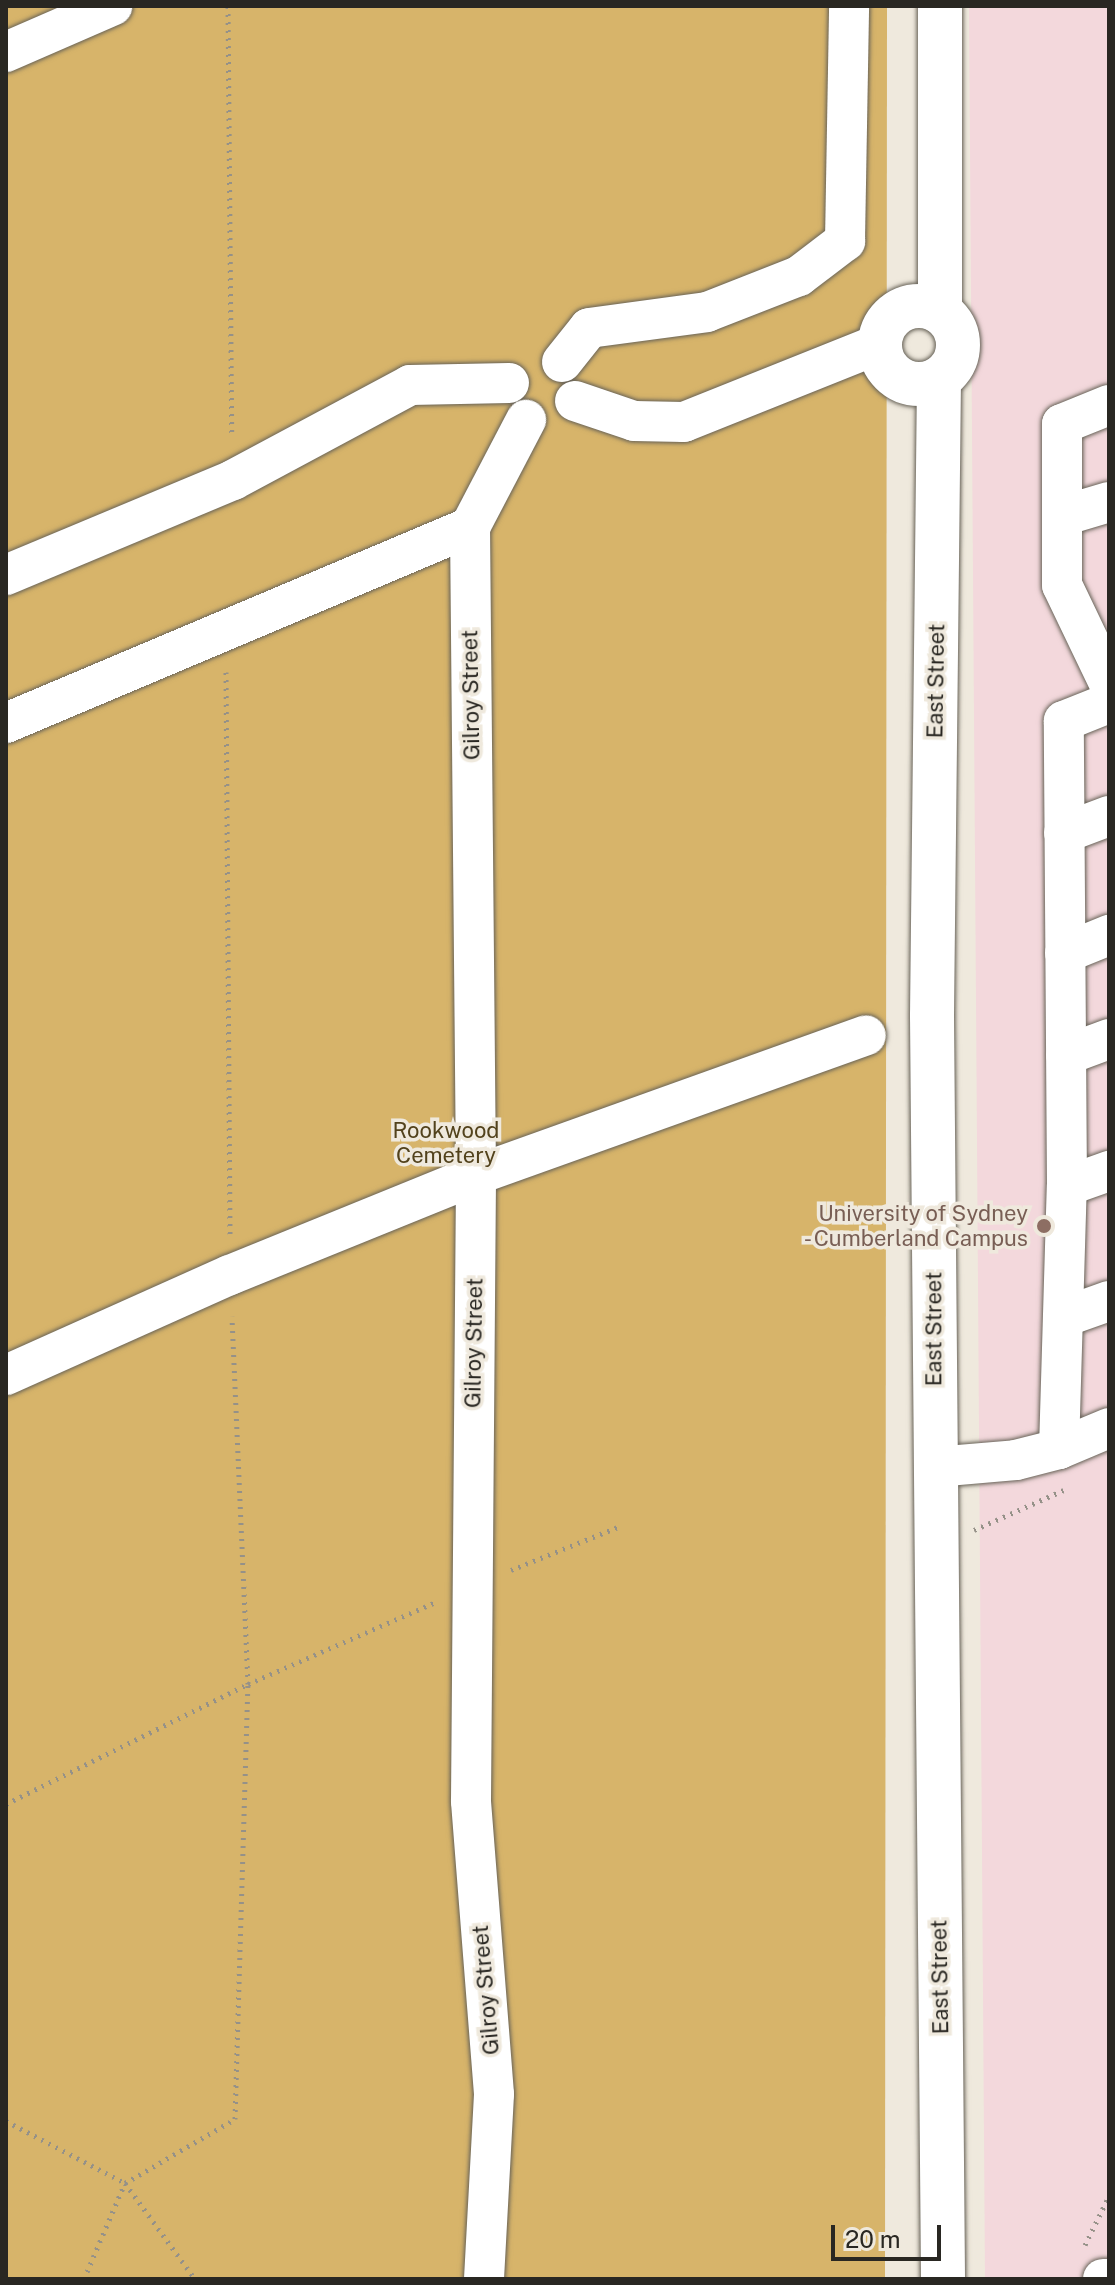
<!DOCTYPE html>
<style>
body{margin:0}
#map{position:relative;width:1115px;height:2285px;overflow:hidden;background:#efe9dd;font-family:"Public Sans",sans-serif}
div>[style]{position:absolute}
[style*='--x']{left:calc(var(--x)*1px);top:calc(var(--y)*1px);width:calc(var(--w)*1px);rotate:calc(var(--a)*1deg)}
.education>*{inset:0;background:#f3d8dc}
.green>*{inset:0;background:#d7b46a}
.path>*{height:5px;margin-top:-2.5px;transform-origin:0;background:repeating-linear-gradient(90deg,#959188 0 2px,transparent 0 8px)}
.roads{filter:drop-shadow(0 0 2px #686358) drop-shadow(0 0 2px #686358)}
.minor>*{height:40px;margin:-20px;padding:0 20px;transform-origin:20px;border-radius:20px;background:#fff}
.major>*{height:44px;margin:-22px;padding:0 22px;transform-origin:22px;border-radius:22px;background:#fff}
.major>.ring{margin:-22px;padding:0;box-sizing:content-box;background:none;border:44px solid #fff;border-radius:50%}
.dots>*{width:22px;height:22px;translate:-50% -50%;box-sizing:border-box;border:4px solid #efe9dd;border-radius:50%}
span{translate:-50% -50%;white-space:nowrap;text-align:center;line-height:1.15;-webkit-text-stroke:7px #efe9dd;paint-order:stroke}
.street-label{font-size:22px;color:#292722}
.park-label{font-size:22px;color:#52421c}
.education-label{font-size:22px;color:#785e54}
.right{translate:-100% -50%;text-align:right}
.frame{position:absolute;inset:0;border:8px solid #292722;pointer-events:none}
.scale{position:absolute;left:831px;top:2225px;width:110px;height:36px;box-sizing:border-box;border:4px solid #292722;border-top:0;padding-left:10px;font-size:24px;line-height:28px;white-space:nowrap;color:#292722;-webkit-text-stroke:6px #efe9dd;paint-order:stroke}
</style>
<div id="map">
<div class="education">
<i style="clip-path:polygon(969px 6px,1109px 6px,1109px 2279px,985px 2279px)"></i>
</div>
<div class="green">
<i style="clip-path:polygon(6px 6px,887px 6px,885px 2279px,6px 2279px)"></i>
</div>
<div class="path">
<i style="--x:228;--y:6;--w:431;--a:89.5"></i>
<i style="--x:226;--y:672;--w:562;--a:89.59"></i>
<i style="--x:974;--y:1530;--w:98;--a:-24"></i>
<i style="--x:511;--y:1570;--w:115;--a:-21.9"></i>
<i style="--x:6;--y:1804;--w:270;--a:-26.4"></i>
<i style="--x:248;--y:1684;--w:205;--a:-23.6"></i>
<i style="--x:6;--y:2121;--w:134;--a:27.5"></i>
<i style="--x:125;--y:2183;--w:119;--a:53.9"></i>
<i style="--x:1085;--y:2245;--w:55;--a:-63.9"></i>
<i style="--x:84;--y:2279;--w:104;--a:-66.9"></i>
<i style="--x:125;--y:2183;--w:127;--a:-30.2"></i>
<i style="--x:235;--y:2119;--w:435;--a:-88.3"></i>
<i style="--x:248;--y:1684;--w:368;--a:-92.5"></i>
</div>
<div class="roads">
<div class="minor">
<i style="--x:6;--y:52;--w:116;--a:-23.5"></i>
<i style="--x:562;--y:362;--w:43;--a:-51.5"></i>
<i style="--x:589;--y:328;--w:119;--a:-7.7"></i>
<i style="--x:707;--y:312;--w:99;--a:-21.4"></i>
<i style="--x:799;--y:276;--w:58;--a:-37.3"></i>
<i style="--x:845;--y:241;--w:235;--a:-89"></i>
<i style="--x:575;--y:401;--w:62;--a:18.7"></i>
<i style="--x:634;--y:421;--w:50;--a:1.1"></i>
<i style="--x:684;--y:422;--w:210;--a:-21.8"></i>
<i style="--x:1109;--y:502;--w:49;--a:163.4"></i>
<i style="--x:1062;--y:516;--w:69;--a:90"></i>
<i style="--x:1062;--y:585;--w:109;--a:64.4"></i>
<i style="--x:1062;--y:516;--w:92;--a:-90"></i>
<i style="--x:1062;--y:424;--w:51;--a:-22"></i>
<i style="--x:6;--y:575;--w:246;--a:-22.7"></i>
<i style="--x:233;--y:480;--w:201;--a:-28.2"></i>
<i style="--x:410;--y:385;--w:99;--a:-1.2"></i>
<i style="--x:6;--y:723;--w:504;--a:-22.9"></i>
<i style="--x:1064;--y:833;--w:48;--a:-20.7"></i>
<i style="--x:1065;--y:953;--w:48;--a:-22.2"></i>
<i style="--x:1066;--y:1055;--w:46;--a:-20.4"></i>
<i style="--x:1067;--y:1186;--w:45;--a:-19.7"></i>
<i style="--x:1064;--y:1317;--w:48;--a:-19.6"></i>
<i style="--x:6;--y:1375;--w:245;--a:-24.1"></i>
<i style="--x:230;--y:1275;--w:266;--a:-22.1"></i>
<i style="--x:476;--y:1175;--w:414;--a:-19.7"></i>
<i style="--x:1059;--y:1449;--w:54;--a:-22.8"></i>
<i style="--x:935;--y:1467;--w:81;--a:-4.9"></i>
<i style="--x:1016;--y:1460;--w:44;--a:-14.3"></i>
<i style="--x:1059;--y:1449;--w:263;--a:-88.3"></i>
<i style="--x:1067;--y:1186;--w:465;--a:-90.4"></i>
<i style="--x:1064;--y:721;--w:48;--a:-21.8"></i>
<i style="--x:484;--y:2279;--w:185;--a:-86.9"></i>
<i style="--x:494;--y:2094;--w:294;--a:-94.5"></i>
<i style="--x:471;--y:1801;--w:626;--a:-89.54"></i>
<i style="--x:476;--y:1175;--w:648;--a:-90.53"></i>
<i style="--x:470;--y:527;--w:121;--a:-62.4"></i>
<i style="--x:1103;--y:2279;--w:6;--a:0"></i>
</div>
<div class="major">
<i class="ring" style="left:880px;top:306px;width:34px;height:34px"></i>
<i style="--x:940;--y:312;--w:306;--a:-90"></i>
<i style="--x:939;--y:379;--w:637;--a:90.63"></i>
<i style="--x:932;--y:1016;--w:1263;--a:89.5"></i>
</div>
</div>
<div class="dots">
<i style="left:1044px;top:1226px;background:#8d6e63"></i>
</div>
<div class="street-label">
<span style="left:936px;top:681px;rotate:-89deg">East Street</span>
<span style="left:471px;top:695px;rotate:-91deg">Gilroy Street</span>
<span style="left:934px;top:1329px;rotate:-90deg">East Street</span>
<span style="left:474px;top:1343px;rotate:-89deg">Gilroy Street</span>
<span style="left:940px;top:1977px;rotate:-91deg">East Street</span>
<span style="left:486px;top:1990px;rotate:-95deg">Gilroy Street</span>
</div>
<div class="park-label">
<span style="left:446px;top:1143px">Rookwood<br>Cemetery</span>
</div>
<div class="education-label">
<span class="right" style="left:1028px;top:1226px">University of Sydney<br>- Cumberland Campus</span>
</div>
<div class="frame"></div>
<div class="scale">20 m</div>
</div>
